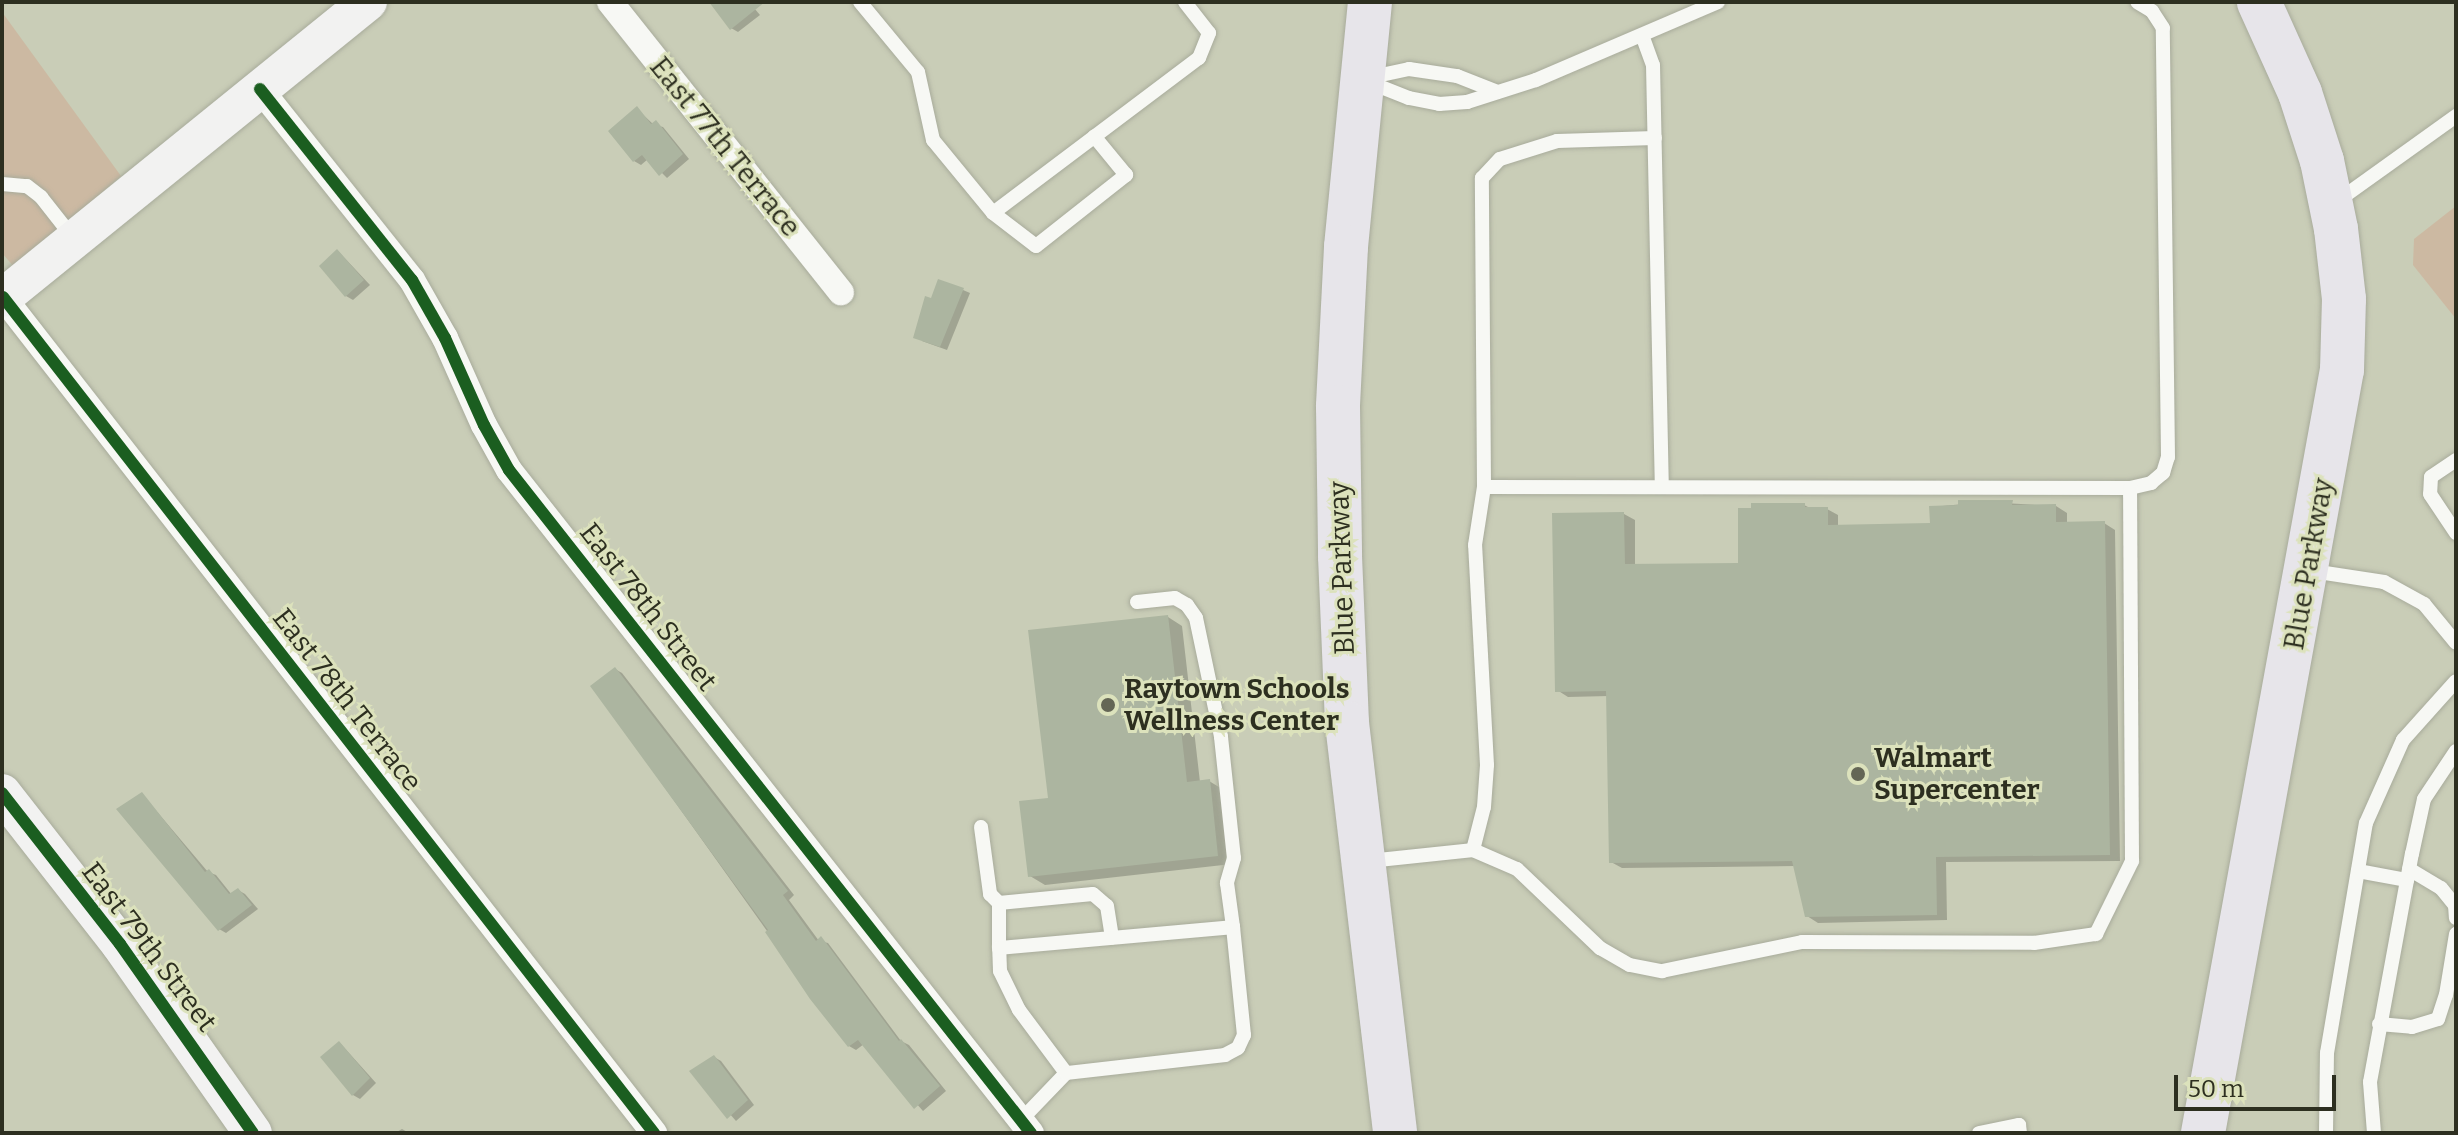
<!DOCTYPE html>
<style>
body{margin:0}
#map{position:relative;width:2458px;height:1135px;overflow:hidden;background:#c9cdb7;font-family:Bitter,serif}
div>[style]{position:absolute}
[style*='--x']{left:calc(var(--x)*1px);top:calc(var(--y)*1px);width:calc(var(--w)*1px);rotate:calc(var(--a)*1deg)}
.green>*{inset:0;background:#ccb9a2}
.shadow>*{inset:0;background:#0003}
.building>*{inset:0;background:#acb5a0}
.roads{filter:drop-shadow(0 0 2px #a8ab9b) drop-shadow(0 0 2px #a8ab9b)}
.lane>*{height:14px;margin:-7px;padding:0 7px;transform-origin:7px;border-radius:7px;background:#f7f8f4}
.street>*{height:26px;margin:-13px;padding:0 13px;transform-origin:13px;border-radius:13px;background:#f7f8f4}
.secondary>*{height:38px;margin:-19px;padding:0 19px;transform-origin:19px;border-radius:19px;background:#f2f2f1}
.highway>*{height:44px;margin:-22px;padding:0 22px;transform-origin:22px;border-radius:22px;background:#e7e5ea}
.cycleway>*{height:12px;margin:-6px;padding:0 6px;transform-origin:6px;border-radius:6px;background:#1b5e20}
.dots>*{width:22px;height:22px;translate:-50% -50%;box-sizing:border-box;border:4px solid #dce2bc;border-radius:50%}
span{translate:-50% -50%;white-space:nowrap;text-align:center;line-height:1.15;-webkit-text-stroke:6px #dce2bc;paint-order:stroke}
.street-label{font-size:28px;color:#2d2f20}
.poi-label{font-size:28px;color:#2d2f20;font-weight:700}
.left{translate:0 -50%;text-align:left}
.frame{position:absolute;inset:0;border:4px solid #2d2f20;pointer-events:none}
.scale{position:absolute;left:2174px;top:1075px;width:162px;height:36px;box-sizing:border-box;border:4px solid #2d2f20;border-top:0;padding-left:10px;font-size:24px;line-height:28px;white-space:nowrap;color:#2d2f20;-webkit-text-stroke:6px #dce2bc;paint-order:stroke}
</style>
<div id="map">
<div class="green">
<i style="clip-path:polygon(2px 12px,121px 176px,15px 268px,2px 253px)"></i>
<i style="clip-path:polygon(2456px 206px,2456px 319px,2413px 265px,2414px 239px)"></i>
</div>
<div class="shadow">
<i style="clip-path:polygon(714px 2px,749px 2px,760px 15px,738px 32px,731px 28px)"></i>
<i style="clip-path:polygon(637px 109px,654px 125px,663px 127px,689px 159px,667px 178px,648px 159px,641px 165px,634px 161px)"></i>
<i style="clip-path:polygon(338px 251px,370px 285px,353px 300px,346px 296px)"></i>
<i style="clip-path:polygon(963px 290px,970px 293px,947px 350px,922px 341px,932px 300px)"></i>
<i style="clip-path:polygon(1986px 502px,2056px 506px,2067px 513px,2067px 524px,2104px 523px,2115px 530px,2120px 861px,1946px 862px,1947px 920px,1818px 923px,1807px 916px,1795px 866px,1622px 868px,1611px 862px,1609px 696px,1568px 697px,1557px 690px,1624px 514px,1635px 520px,1635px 566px,1740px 565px,1804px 505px,1812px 509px,1827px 509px,1838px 515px,1838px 527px,1932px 525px,1931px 507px)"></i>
<i style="clip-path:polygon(1168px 617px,1182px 626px,1200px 782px,1209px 781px,1224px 790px,1232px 864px,1045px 885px,1030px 876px,1050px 800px)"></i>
<i style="clip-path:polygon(615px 669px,622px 673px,794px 895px,789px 900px,819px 941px,828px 943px,901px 1041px,909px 1045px,946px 1091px,923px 1111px,864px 1044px,856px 1050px,849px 1046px,593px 687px)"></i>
<i style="clip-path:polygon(142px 794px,208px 872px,216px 875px,232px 895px,238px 890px,245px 894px,258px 909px,226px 933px,219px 929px)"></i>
<i style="clip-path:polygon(340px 1043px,376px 1083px,360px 1099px,353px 1095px)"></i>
<i style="clip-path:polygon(714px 1057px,721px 1061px,754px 1105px,736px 1121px,692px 1071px)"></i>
<i style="clip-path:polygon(402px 1129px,409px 1133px,395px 1133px)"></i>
</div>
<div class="building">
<i style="clip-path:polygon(709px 2px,765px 2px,730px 30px)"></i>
<i style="clip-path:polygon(637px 106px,651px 124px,656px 120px,683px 154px,659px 176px,642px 155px,633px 162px,608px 131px)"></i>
<i style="clip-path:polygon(337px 249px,364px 280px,345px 297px,319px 266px)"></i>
<i style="clip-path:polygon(938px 279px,964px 288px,940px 347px,913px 338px,925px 296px,931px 298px)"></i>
<i style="clip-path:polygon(1958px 500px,2013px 500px,2012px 505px,2056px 504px,2056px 522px,2105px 521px,2110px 855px,1936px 857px,1937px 915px,1805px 917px,1792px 861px,1609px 863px,1606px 691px,1555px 692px,1552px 513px,1624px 512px,1625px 564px,1738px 563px,1738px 508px,1751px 508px,1751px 503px,1805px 503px,1805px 507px,1828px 507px,1828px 525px,1930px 523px,1929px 506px,1958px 505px)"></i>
<i style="clip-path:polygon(1168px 615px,1187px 782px,1210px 779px,1218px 856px,1028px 877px,1019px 801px,1048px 798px,1028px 630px)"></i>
<i style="clip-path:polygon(615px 667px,788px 891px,783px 895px,816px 941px,821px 936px,899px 1041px,901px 1039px,940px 1086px,914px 1109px,858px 1040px,848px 1047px,810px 999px,765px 932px,768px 930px,590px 686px)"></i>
<i style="clip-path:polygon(142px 792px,205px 872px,209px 869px,229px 894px,238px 888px,252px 905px,218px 931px,116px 809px)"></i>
<i style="clip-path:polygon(339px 1041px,370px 1078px,352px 1096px,320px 1057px)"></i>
<i style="clip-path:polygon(714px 1055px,748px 1100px,727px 1119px,689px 1071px)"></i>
</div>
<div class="roads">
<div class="lane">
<i style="--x:860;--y:2;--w:91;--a:50.4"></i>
<i style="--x:918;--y:72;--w:70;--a:77.6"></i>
<i style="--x:933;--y:140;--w:94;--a:50.6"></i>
<i style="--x:993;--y:213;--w:54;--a:37.5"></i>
<i style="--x:1036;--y:246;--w:115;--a:-38.3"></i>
<i style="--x:1126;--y:175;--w:50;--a:-129.4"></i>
<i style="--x:1642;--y:35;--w:32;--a:70"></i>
<i style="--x:1653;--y:65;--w:420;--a:88.8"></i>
<i style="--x:1367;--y:78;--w:43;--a:-12.1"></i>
<i style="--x:1409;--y:69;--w:49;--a:8.3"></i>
<i style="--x:1457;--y:76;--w:41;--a:21.5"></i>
<i style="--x:1366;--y:81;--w:46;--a:21.6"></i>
<i style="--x:1409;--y:98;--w:31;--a:11"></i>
<i style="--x:1439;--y:104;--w:28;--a:-4"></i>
<i style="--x:1467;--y:102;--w:72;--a:-17.7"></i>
<i style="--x:1536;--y:80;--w:198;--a:-23.2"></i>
<i style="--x:2;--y:184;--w:25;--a:5"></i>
<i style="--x:27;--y:186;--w:18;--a:38"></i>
<i style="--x:41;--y:197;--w:53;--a:51.8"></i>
<i style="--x:2336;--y:202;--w:148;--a:-35.6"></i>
<i style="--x:993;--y:213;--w:258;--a:-37"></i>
<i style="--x:1199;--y:58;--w:27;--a:-68"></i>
<i style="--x:1209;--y:33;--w:39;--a:-128"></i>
<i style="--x:2456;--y:460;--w:30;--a:146"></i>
<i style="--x:2431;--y:477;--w:17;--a:93"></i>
<i style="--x:2430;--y:494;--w:47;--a:56.3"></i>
<i style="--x:1484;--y:487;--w:646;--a:0.09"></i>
<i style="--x:2130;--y:488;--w:22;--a:-13"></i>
<i style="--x:2151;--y:483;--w:16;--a:-40"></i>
<i style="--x:2163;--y:473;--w:17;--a:-73"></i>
<i style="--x:2168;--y:457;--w:429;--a:-90.7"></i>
<i style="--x:2163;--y:28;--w:20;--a:-123"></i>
<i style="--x:2152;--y:11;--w:17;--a:-149"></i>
<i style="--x:2312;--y:571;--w:73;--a:8.7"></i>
<i style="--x:2384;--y:582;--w:46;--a:28.8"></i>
<i style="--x:2424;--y:604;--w:50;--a:50.6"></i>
<i style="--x:1137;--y:602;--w:38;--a:-6"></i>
<i style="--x:1175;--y:598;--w:14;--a:30"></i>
<i style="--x:1187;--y:605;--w:16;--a:55"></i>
<i style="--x:1196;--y:618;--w:122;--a:78.1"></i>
<i style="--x:1221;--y:737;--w:122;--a:83.9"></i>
<i style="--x:1234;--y:858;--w:26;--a:106"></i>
<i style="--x:1227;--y:883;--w:44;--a:82.2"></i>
<i style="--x:981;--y:827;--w:68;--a:82.3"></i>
<i style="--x:990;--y:894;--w:13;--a:45"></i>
<i style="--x:1473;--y:850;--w:48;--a:23.4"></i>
<i style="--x:1517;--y:869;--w:115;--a:43.6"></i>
<i style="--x:1600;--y:948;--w:34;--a:30"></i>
<i style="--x:1630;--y:965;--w:33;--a:11"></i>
<i style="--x:1662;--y:971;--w:143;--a:-11.7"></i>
<i style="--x:1802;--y:942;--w:232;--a:0.2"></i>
<i style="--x:2034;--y:943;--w:63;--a:-8.3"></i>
<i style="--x:2096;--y:934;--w:81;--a:-63.7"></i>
<i style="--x:2132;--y:861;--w:373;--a:-90.3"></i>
<i style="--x:1369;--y:861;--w:105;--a:-6"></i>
<i style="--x:1473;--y:850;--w:44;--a:-75.7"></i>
<i style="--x:1484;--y:807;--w:42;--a:-85.9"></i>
<i style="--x:1487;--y:765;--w:220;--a:-93.1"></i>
<i style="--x:1475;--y:545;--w:59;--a:-81.2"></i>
<i style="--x:1484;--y:487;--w:309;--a:-90.4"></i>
<i style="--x:1482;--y:178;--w:26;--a:-47"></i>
<i style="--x:1500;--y:159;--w:60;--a:-17.5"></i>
<i style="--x:1557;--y:141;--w:98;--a:-1.8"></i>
<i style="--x:2409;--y:869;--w:37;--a:31"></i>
<i style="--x:2441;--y:888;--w:22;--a:51"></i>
<i style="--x:2455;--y:905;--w:13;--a:86"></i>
<i style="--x:2358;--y:871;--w:50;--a:10.4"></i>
<i style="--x:999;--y:948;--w:45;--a:-90"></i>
<i style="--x:999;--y:903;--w:94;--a:-5.5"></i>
<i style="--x:1093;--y:894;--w:18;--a:41"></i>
<i style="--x:1107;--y:906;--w:32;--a:81"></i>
<i style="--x:2379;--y:1024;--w:33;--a:5"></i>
<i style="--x:2412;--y:1027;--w:27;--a:-17"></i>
<i style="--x:2438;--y:1019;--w:25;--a:-72"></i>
<i style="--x:2446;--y:995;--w:62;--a:-80.7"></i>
<i style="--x:1021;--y:1120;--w:65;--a:-46.2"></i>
<i style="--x:1066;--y:1073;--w:79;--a:-126.7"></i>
<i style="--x:1019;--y:1010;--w:43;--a:-116"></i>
<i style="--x:1000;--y:971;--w:23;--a:-92"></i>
<i style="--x:999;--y:948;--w:235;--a:-5.1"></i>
<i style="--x:1233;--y:927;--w:109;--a:84.2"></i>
<i style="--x:1244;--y:1035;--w:14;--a:115"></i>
<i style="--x:1238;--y:1048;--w:15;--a:152"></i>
<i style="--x:1225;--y:1055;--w:160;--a:173.5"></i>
<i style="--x:1979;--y:1133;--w:41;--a:-11.3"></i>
<i style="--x:2019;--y:1125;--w:8;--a:83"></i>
<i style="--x:2326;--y:1133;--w:80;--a:-89.3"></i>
<i style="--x:2327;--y:1053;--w:233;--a:-80.4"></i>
<i style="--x:2366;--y:823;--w:91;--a:-66"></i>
<i style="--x:2403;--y:740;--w:79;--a:-48.1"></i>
<i style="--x:2374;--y:1133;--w:51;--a:-94.5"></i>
<i style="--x:2370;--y:1082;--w:232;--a:-79.6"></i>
<i style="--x:2412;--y:854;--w:56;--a:-77.7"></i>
<i style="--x:2424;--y:799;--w:58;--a:-56.3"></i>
</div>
<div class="street">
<i style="--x:610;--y:2;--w:371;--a:51.5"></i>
<i style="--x:260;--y:89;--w:244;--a:51.5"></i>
<i style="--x:412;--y:280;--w:67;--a:60.4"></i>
<i style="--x:445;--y:338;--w:95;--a:65.9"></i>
<i style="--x:484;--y:425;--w:51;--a:60.9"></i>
<i style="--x:509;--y:470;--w:844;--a:51.79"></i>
<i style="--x:3;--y:297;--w:1060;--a:52.09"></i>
</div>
<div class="secondary">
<i style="--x:2;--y:298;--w:471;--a:-39"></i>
<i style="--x:2;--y:793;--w:192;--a:52"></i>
<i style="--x:120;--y:944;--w:231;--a:54.9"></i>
</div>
<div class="highway">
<i style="--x:1370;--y:2;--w:246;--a:95.6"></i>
<i style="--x:1346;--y:247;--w:160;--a:92.9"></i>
<i style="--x:1338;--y:407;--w:149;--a:89.2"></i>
<i style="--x:1340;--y:556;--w:167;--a:87.6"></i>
<i style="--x:1347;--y:723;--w:413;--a:83.3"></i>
<i style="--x:2203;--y:1133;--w:776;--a:-79.68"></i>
<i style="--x:2342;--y:370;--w:71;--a:-88.4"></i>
<i style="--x:2344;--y:299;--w:70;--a:-96.5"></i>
<i style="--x:2336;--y:229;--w:69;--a:-101.6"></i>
<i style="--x:2322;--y:161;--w:71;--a:-107.9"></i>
<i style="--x:2300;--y:93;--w:100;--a:-114.3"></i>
</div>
</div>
<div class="cycleway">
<i style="--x:260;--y:89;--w:244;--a:51.5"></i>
<i style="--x:412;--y:280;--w:67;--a:60.4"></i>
<i style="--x:445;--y:338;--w:95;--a:65.9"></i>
<i style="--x:484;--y:425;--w:51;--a:60.9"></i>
<i style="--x:509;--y:470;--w:844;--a:51.79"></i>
<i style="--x:3;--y:297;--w:1060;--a:52.09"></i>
<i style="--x:2;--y:793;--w:192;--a:52"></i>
<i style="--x:120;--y:944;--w:231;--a:54.9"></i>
</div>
<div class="dots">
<i style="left:1108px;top:705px;background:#646655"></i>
<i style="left:1858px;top:774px;background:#646655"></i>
</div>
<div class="street-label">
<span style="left:725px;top:147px;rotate:51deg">East 77th Terrace</span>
<span style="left:2309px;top:564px;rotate:-80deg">Blue Parkway</span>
<span style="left:1342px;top:568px;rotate:-92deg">Blue Parkway</span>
<span style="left:648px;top:607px;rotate:52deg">East 78th Street</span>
<span style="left:347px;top:700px;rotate:52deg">East 78th Terrace</span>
<span style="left:149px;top:947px;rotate:53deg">East 79th Street</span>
</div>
<div class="poi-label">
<span class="left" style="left:1124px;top:705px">Raytown Schools<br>Wellness Center</span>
<span class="left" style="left:1874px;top:774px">Walmart<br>Supercenter</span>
</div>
<div class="frame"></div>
<div class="scale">50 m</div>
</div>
